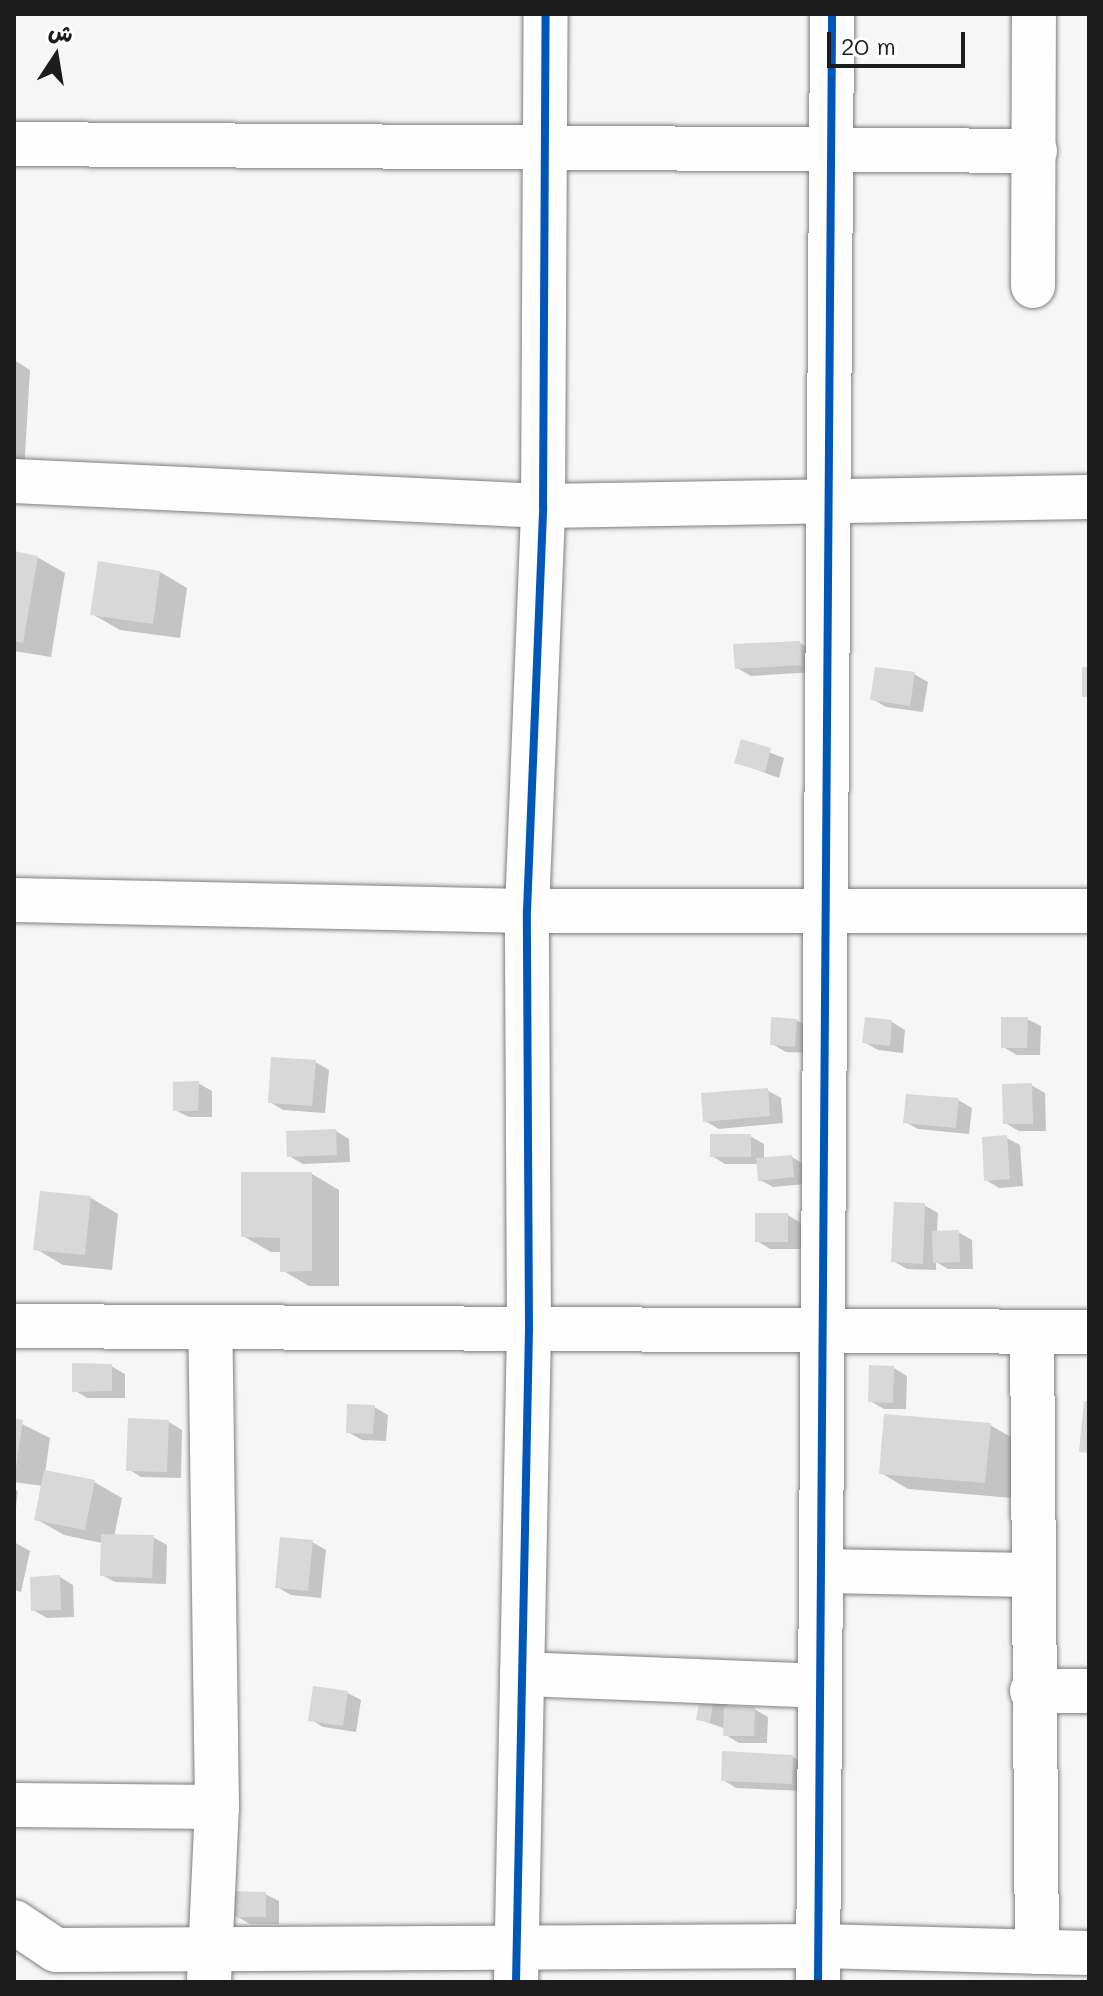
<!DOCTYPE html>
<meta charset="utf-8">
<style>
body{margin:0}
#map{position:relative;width:1103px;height:1996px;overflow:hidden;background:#f6f6f6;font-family:Mali,"Playpen Sans Arabic",sans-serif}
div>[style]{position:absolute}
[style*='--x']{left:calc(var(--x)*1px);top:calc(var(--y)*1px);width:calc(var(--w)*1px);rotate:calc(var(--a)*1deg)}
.shadow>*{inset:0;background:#0003}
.building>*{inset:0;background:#d8d8d8}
.roads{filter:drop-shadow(0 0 2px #7e7e7e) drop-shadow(0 0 2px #7e7e7e)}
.minor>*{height:44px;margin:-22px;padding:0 22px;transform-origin:22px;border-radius:22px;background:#fefefe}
.cycleway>*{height:8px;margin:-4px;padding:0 4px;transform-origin:4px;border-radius:4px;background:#0057b8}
span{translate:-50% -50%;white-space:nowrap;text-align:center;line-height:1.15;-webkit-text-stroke:6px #fff;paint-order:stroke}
.frame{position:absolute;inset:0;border:16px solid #1c1c1c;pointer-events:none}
.north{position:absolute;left:16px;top:16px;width:80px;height:80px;-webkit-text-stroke:6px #fff;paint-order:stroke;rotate:12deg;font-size:22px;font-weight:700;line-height:32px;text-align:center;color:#1c1c1c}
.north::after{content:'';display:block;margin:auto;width:28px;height:36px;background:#1c1c1c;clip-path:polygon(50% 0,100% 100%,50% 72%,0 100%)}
.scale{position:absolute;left:827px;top:32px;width:138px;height:36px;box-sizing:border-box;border:4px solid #1c1c1c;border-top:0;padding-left:10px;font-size:24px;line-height:28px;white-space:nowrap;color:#1c1c1c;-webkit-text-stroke:6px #fff;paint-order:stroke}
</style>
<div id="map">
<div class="shadow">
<i style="clip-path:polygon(14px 360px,30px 370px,24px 473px,14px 472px)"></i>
<i style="clip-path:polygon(14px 553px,37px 557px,65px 573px,51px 657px,14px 651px)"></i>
<i style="clip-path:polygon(160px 572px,187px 588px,180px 638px,120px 630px,92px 614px)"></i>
<i style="clip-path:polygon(800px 643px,814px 651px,815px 672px,751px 676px,737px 668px)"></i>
<i style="clip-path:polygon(914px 674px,928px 682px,923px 712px,886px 707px,872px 699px)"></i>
<i style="clip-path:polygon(742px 742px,784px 758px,779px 778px,736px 762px)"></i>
<i style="clip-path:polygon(1027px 1019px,1041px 1026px,1040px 1055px,1017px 1055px,1003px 1047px)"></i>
<i style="clip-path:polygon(796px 1020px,810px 1028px,809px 1053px,786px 1052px,772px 1044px)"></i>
<i style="clip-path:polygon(892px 1022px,905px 1030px,903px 1053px,878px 1050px,864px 1042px)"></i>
<i style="clip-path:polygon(315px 1062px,329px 1070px,325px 1113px,283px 1110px,270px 1102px)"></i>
<i style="clip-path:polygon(198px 1083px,212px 1091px,212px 1117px,189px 1117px,175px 1110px)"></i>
<i style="clip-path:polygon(1031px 1085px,1045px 1093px,1046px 1131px,1019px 1131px,1005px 1123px)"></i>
<i style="clip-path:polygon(767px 1090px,781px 1098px,783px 1123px,719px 1129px,705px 1121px)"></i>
<i style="clip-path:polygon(958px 1100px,972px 1108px,969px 1134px,918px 1129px,905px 1122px)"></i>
<i style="clip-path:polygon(336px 1131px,349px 1139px,350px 1162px,303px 1164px,289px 1156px)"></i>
<i style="clip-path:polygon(750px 1136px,764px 1144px,764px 1159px,792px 1157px,805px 1165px,807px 1184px,773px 1187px,760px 1180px,758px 1164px,725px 1164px,712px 1156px)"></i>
<i style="clip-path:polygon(1007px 1138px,1020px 1145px,1023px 1186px,999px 1188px,986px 1180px)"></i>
<i style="clip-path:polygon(312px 1174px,339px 1190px,339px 1286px,309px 1286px,282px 1270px,282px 1252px,271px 1252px,243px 1236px)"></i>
<i style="clip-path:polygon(91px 1198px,118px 1214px,112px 1270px,63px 1265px,36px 1249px)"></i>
<i style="clip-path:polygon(924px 1205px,938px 1213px,937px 1233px,958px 1232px,972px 1240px,973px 1269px,948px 1269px,936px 1262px,936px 1270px,907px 1269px,893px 1261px)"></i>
<i style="clip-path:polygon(788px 1215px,801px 1223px,801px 1249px,770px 1249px,757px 1241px)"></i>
<i style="clip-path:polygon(111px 1366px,125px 1374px,125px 1398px,87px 1398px,74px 1390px)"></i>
<i style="clip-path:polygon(894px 1368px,907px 1376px,906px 1409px,884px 1409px,870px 1401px)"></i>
<i style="clip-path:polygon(374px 1407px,388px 1415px,386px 1441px,362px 1440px,348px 1432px)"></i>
<i style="clip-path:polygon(14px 1420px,50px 1438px,45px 1473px,94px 1482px,122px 1498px,114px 1537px,153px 1537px,167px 1545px,166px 1584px,115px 1582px,102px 1575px,102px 1543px,64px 1535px,36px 1519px,43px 1486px,14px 1482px)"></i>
<i style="clip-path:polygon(169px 1422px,182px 1430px,181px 1478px,141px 1477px,128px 1469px)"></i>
<i style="clip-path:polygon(990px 1425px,1018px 1441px,1012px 1498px,908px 1489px,881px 1473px)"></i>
<i style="clip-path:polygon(14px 1489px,18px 1491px,16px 1507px,14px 1506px)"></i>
<i style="clip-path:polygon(14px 1542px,30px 1551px,21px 1592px,14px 1590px)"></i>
<i style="clip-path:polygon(312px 1542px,326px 1550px,321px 1598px,291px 1595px,277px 1587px)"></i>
<i style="clip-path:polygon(60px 1577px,73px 1585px,74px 1617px,47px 1618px,33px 1610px)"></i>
<i style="clip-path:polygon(715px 1688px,729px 1696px,727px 1708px,754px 1709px,768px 1717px,767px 1743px,739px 1743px,726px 1735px,726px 1729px,698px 1719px)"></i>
<i style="clip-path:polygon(348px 1693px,361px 1700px,356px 1732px,323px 1727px,310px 1719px)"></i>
<i style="clip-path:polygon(793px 1757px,806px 1765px,805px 1791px,736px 1788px,723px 1780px)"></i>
<i style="clip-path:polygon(265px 1894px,279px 1901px,279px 1924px,250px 1924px,236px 1916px)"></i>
</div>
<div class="building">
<i style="clip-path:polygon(14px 551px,38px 556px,23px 643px,14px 641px)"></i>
<i style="clip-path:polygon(98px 561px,160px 571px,153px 624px,90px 615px)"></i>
<i style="clip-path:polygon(800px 641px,802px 665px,735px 669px,733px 644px)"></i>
<i style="clip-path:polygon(875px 667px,915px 672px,910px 706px,870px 700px)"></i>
<i style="clip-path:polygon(1082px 667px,1089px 667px,1089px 697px,1082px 697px)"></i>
<i style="clip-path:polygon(741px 739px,771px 748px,765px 772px,734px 763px)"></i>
<i style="clip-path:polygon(771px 1017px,797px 1019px,795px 1047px,770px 1045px)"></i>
<i style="clip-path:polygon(865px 1017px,892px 1020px,890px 1046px,862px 1043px)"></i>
<i style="clip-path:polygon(1001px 1017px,1028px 1017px,1027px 1048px,1001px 1048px)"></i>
<i style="clip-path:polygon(271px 1057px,316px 1060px,312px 1106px,268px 1103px)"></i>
<i style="clip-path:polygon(199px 1081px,198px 1111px,173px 1111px,173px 1082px)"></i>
<i style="clip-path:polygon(1032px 1083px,1033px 1124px,1003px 1124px,1002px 1084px)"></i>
<i style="clip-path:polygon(768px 1088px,770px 1116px,703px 1122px,701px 1093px)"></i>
<i style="clip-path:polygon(906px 1094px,959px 1098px,956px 1128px,903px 1123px)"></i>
<i style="clip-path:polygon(336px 1129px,337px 1155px,287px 1157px,286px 1131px)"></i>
<i style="clip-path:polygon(710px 1134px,751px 1134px,751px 1157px,710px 1157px)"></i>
<i style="clip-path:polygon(1007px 1135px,1010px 1179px,984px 1181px,982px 1137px)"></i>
<i style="clip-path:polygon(792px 1155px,794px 1177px,758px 1181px,756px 1158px)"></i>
<i style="clip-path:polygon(241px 1172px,312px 1172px,312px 1271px,280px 1272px,280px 1238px,241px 1237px)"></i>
<i style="clip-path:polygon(40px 1191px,91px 1196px,85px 1255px,33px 1250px)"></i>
<i style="clip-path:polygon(894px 1202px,925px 1203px,923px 1264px,891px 1262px)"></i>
<i style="clip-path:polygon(755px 1213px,788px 1213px,788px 1242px,755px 1242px)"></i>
<i style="clip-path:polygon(959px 1230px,960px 1262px,933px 1263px,932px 1231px)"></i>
<i style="clip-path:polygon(72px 1363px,112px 1364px,112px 1391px,72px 1392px)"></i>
<i style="clip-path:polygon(869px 1365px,894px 1366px,893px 1403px,868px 1402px)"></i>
<i style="clip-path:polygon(1084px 1401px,1089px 1401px,1089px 1453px,1079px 1452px)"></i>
<i style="clip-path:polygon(347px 1404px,375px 1405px,373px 1434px,346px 1433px)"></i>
<i style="clip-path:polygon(884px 1414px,991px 1423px,985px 1483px,879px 1474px)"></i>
<i style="clip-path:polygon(14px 1418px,23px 1420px,16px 1468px,14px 1468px)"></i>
<i style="clip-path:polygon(128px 1418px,169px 1420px,167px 1472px,126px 1471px)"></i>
<i style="clip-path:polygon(44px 1470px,95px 1480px,85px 1530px,34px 1520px)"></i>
<i style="clip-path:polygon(101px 1534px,154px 1535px,152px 1578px,100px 1576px)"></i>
<i style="clip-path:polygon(280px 1537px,313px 1540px,308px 1591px,275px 1588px)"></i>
<i style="clip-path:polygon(60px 1575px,61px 1610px,31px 1611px,30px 1577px)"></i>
<i style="clip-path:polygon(702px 1683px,716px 1686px,710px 1722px,696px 1720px)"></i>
<i style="clip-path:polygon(313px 1686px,348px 1691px,343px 1726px,308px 1721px)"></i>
<i style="clip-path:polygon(724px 1706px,755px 1707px,754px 1736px,723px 1736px)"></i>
<i style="clip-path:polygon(722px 1751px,793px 1755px,792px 1784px,721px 1781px)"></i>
<i style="clip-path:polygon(234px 1891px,266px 1892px,266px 1917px,234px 1917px)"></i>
</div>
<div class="roads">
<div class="minor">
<i style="--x:14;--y:144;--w:1021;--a:0.39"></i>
<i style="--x:1033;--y:286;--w:272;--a:-89.8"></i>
<i style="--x:14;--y:481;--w:530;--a:2.71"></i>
<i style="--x:543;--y:506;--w:546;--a:-0.94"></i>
<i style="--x:14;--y:900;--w:513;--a:1.23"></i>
<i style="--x:527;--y:911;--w:562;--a:0"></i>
<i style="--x:14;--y:1326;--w:1075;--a:0.32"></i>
<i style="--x:1032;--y:1332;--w:620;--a:89.54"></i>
<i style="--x:821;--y:1571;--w:211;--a:1.1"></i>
<i style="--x:522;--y:1674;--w:298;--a:2.3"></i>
<i style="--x:1032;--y:1691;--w:57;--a:0"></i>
<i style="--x:14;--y:1805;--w:203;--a:0.6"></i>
<i style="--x:14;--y:1922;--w:50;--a:33.7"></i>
<i style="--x:56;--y:1950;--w:763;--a:-0.3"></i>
<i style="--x:819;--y:1946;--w:270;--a:1.5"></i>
<i style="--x:209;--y:1981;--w:174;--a:-87.4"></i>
<i style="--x:217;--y:1807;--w:480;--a:-90.8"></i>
<i style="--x:516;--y:1982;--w:653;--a:-88.86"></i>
<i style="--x:529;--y:1329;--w:418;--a:-90.3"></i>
<i style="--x:527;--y:911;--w:405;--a:-87.7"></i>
<i style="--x:543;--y:506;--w:492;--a:-89.7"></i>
<i style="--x:818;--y:1982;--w:1968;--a:-89.59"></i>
</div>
</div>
<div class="cycleway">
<i style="--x:516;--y:1982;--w:653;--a:-88.86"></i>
<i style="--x:529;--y:1329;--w:418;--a:-90.3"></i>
<i style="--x:527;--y:911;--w:405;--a:-87.7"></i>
<i style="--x:543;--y:506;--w:492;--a:-89.7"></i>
<i style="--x:818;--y:1982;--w:1968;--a:-89.59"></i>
</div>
<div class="frame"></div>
<div class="north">ش</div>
<div class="scale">20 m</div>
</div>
